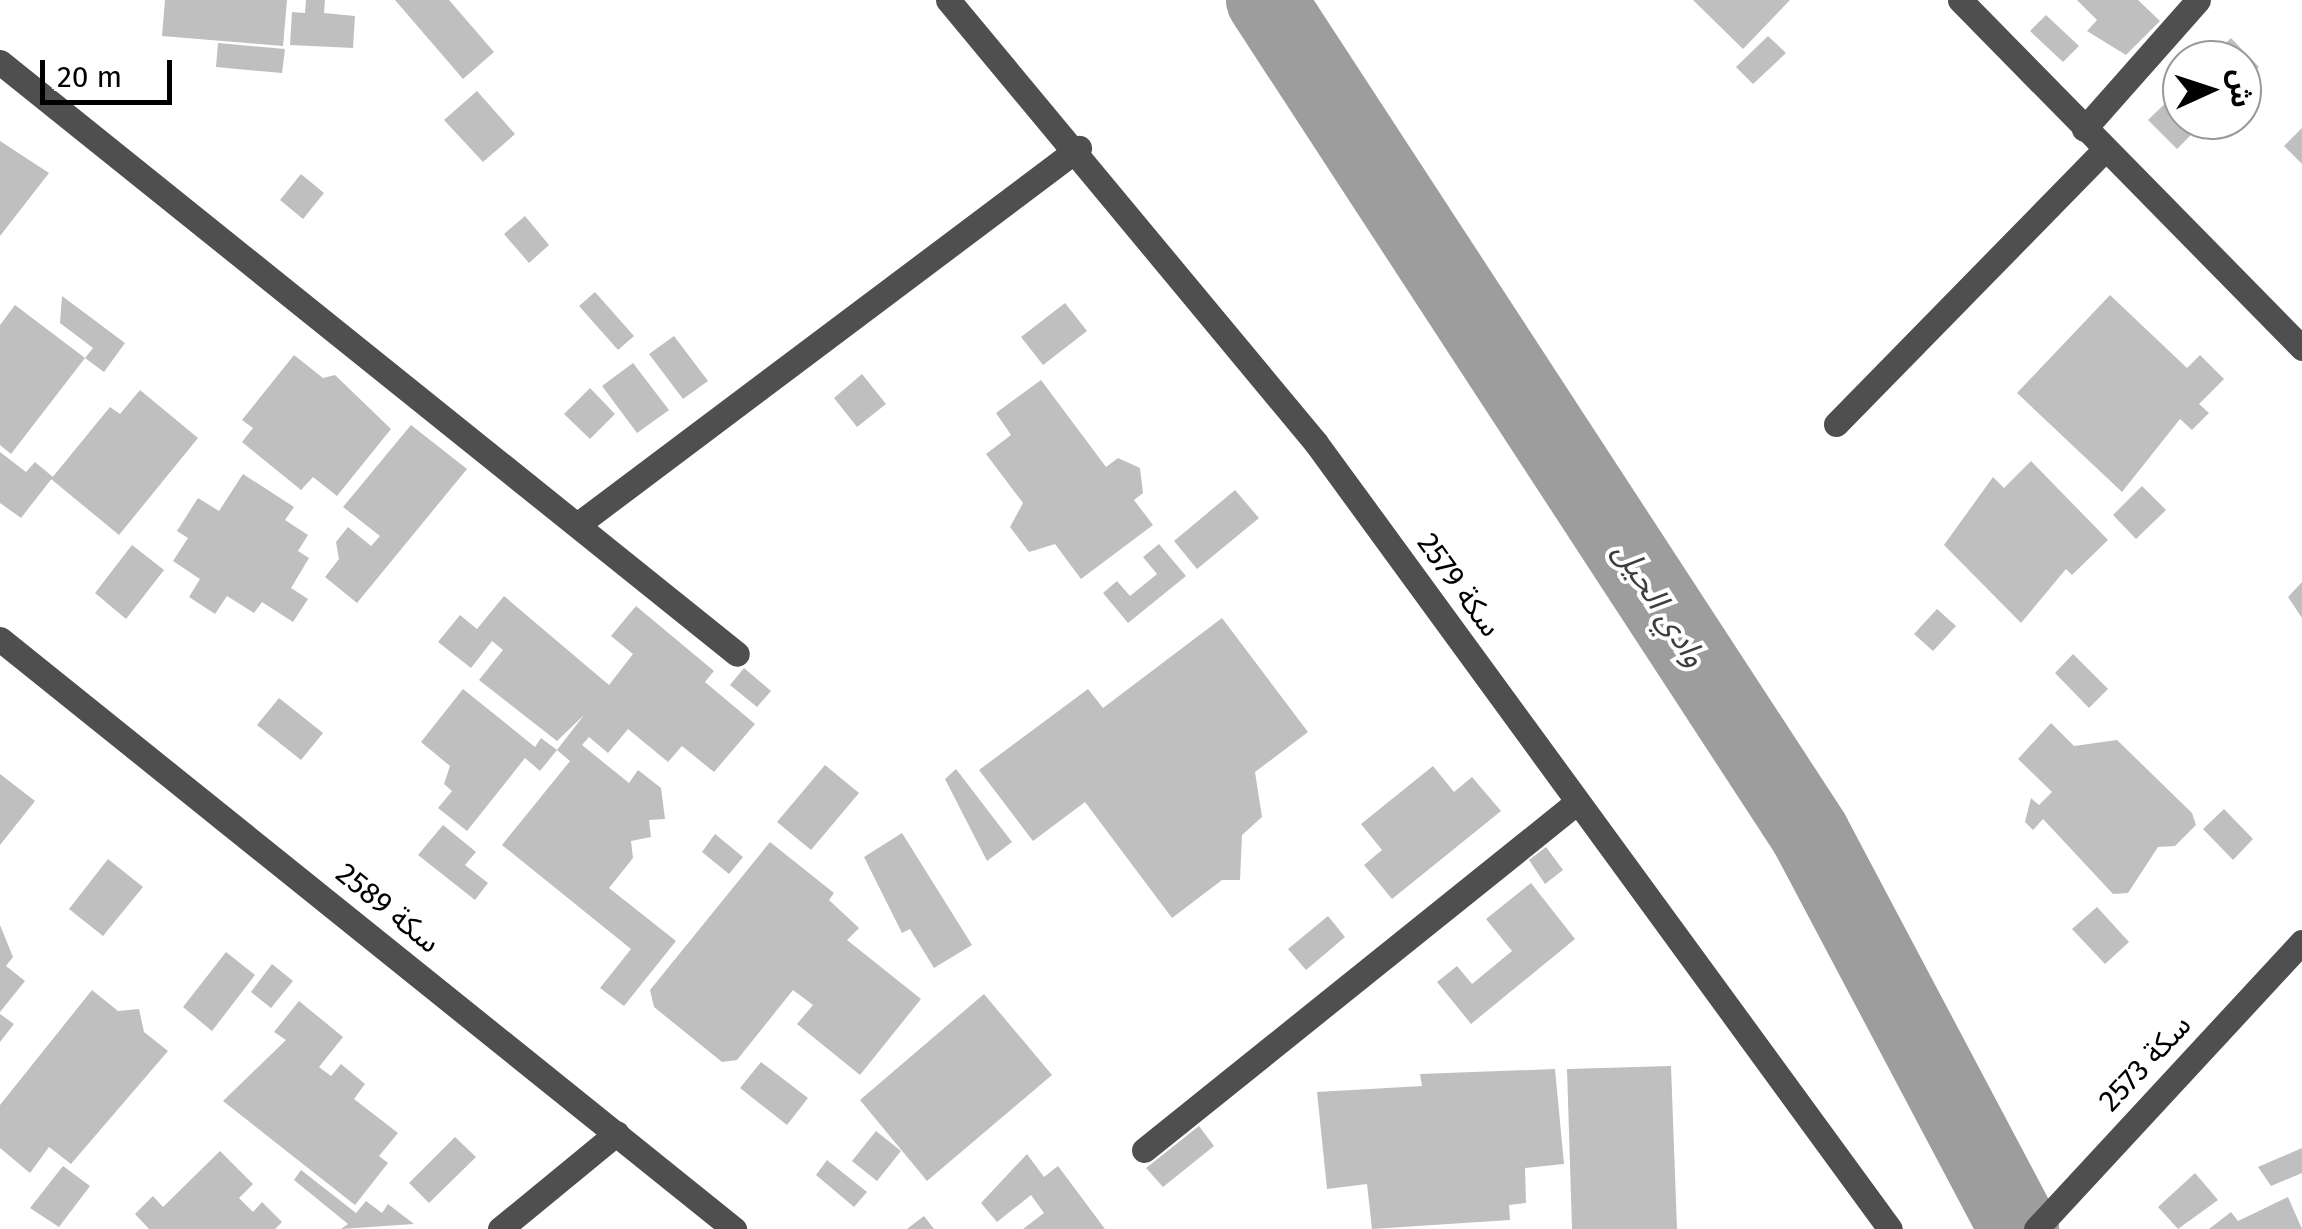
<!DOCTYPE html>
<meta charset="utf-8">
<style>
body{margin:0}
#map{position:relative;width:2302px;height:1229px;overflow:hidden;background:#fff;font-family:"Fira Sans","Noto Sans Arabic",sans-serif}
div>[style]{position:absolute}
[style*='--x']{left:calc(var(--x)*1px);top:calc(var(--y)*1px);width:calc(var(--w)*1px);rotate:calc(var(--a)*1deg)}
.river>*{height:80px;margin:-40px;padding:0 40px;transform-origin:40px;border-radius:40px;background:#9d9d9d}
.building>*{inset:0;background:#bfbfbf}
.minor>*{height:25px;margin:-12.5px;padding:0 12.5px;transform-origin:12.5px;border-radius:12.5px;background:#4f4f4f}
span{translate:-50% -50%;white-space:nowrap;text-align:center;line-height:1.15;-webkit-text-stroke:8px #fff;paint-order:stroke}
.street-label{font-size:30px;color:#000}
.water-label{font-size:32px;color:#3e3e3e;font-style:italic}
.north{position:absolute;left:2162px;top:40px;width:100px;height:100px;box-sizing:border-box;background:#fff;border:2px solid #999;border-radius:50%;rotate:87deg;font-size:28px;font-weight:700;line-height:40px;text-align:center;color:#000}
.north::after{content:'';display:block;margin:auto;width:35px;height:45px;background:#000;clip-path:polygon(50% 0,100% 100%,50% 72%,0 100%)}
.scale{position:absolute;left:40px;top:60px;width:132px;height:45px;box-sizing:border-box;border:5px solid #000;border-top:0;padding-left:12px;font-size:30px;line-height:35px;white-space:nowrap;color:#000;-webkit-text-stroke:8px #fff;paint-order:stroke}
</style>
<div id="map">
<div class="river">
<i style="--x:1266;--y:0;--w:996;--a:56.88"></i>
<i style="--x:1810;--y:834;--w:447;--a:62.1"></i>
</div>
<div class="building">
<i style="clip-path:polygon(165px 0,287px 0,283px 46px,162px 36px)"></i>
<i style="clip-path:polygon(306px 0,325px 0,324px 13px,355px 16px,353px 48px,290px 45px,292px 12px,305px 13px)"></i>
<i style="clip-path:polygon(395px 0,449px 0,494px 52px,463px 79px)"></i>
<i style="clip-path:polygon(1693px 0,1790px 0,1743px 49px)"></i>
<i style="clip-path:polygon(2077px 0,2138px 0,2160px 21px,2126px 55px,2087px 31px,2097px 20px)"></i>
<i style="clip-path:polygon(2046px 15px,2079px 46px,2063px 62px,2030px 31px)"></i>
<i style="clip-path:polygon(1768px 36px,1786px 53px,1753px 84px,1736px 67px)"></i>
<i style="clip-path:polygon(2231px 38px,2259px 67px,2242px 85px,2242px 60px,2209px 60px)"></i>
<i style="clip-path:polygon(218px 43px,285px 49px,282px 73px,216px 67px)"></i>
<i style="clip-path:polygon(2182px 87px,2182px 120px,2206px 120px,2177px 149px,2148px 120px)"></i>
<i style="clip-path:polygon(477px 91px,515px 134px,483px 162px,444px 120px)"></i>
<i style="clip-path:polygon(2302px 128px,2302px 164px,2284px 146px)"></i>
<i style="clip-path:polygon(0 141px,49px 173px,0 236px)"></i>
<i style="clip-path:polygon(301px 174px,324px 193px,303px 219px,280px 200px)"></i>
<i style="clip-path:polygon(525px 216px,549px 245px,529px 263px,504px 234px)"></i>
<i style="clip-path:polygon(595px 292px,634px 336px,618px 350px,579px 306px)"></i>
<i style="clip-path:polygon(2110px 295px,2187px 368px,2200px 355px,2224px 379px,2199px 404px,2209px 413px,2192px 430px,2180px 419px,2122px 492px,2017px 393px)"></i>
<i style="clip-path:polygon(62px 296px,125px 343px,104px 372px,85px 358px,93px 348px,60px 323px)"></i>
<i style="clip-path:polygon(1065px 303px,1087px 331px,1043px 365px,1021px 337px)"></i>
<i style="clip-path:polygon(15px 305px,85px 358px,11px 454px,0 445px,0 325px)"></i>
<i style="clip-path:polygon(674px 336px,708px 381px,683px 399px,649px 354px)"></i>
<i style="clip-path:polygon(294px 355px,323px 378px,335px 375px,391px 429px,337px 496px,313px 477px,301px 490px,242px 442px,253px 428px,242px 420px)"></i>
<i style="clip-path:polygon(633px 363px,669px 410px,637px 433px,602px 386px)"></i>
<i style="clip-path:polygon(862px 374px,886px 404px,857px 427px,834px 398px)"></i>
<i style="clip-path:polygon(1041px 380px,1106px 467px,1118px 458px,1140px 468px,1143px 493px,1134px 500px,1153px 525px,1081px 579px,1055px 544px,1029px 552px,1010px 527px,1023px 503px,986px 454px,1011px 435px,996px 413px)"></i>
<i style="clip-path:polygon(590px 388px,615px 414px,590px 439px,564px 414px)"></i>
<i style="clip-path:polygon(140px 390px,198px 438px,119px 535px,51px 479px,110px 407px,120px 414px)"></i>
<i style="clip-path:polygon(411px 425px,467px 469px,357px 603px,325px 577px,339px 559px,336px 542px,348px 527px,371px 546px,380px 536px,343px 507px)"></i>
<i style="clip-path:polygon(0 452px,26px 472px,35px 462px,53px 477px,21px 518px,0 503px)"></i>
<i style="clip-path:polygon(2031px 461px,2108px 540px,2072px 575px,2066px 569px,2021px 623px,1944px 545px,1993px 477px,2004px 488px)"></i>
<i style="clip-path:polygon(243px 474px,294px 507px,285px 520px,308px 535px,298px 551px,309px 558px,291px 588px,308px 599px,293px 622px,262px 602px,254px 613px,227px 596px,215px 614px,189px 597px,200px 579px,173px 561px,188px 538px,177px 531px,198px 498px,219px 511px)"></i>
<i style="clip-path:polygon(2142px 486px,2166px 510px,2136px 539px,2113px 515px)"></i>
<i style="clip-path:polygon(1235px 490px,1259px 518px,1197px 569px,1174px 541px)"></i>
<i style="clip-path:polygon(1159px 544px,1186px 576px,1128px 623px,1103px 593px,1117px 581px,1130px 596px,1157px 574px,1143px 557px)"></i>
<i style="clip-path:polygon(132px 545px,164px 570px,126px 619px,95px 593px)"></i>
<i style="clip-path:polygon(2302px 582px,2302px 618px,2288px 597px)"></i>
<i style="clip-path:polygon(504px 596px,609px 685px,633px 654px,611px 636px,636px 606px,714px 671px,705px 682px,755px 724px,714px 772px,682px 746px,668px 762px,628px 729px,608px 753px,589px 737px,582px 745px,629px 783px,638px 770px,661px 788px,665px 819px,649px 820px,651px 837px,631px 841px,633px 858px,609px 888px,676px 941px,624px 1006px,600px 988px,631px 949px,502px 845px,570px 761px,557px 750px,584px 715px,557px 741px,479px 680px,503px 650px,492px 641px,471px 668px,438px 642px,460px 615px,477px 629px)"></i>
<i style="clip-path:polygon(1937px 609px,1956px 626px,1933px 651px,1914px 634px)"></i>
<i style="clip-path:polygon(1222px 618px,1308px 732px,1255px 772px,1262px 817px,1242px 835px,1240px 880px,1222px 880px,1172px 918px,1085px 802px,1033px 841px,979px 770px,1088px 689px,1103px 708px)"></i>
<i style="clip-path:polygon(2073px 654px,2108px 689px,2089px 708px,2055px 673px)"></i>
<i style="clip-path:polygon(744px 668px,771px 691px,757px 707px,730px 685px)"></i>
<i style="clip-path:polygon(463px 689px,535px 747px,541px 738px,557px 750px,540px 771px,525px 758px,467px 831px,438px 808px,452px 791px,444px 784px,450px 766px,421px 742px)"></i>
<i style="clip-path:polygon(279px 698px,323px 733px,301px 760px,257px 725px)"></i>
<i style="clip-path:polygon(2051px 723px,2074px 746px,2117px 740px,2192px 813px,2196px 825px,2175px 846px,2158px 847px,2128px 893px,2113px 894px,2043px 819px,2033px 830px,2025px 822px,2031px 798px,2039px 805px,2052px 792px,2018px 759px)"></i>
<i style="clip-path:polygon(825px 765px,859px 793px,811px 850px,777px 822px)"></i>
<i style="clip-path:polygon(1433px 766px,1454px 792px,1472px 777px,1501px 811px,1392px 899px,1364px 865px,1382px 850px,1361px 824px)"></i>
<i style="clip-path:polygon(956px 769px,1012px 842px,987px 861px,945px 779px)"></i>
<i style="clip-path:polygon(0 774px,35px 801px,0 845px)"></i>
<i style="clip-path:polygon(2224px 809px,2253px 839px,2233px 860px,2203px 829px)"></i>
<i style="clip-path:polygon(443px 825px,476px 852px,465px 865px,488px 883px,475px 900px,418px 855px)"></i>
<i style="clip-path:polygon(902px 833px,972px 945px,934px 968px,910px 929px,902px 933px,864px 857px)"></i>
<i style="clip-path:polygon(715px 834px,743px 857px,729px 874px,702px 852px)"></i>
<i style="clip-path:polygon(770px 842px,834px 893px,829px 900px,859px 928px,847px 940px,921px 999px,860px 1075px,797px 1024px,813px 1005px,793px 990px,737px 1060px,722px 1062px,654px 1007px,650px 990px)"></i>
<i style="clip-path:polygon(1546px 847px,1563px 870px,1545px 884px,1529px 860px)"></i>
<i style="clip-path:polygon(108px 859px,143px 887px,103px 936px,69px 909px)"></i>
<i style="clip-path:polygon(1531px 883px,1575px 939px,1471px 1024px,1437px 982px,1457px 966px,1472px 984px,1512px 951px,1486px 919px)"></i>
<i style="clip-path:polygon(2097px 907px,2129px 942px,2105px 964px,2072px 929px)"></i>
<i style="clip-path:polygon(1328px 916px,1345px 937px,1306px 970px,1288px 949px)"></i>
<i style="clip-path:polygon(0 925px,13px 957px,6px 966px,25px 981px,0 1012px)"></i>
<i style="clip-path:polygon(226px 952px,255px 975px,212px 1031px,183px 1007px)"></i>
<i style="clip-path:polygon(272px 964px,293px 981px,271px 1008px,251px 992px)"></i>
<i style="clip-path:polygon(92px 990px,118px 1011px,139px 1009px,144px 1032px,168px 1051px,71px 1164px,49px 1147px,30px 1173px,0 1148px,0 1105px)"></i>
<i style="clip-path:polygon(984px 994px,1052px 1075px,927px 1181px,860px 1100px)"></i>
<i style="clip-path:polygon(299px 1001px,343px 1037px,319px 1067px,331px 1076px,341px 1064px,365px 1084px,354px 1099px,398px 1133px,379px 1156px,388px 1163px,355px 1205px,223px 1101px,286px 1040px,274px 1032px)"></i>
<i style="clip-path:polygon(0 1014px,14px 1024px,0 1042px)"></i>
<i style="clip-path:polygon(761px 1062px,808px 1098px,787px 1125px,740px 1088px)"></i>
<i style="clip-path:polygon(1671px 1066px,1677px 1229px,1572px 1229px,1567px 1069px)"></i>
<i style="clip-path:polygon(1555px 1069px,1564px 1164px,1525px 1168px,1526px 1203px,1509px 1205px,1510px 1220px,1372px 1229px,1367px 1184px,1327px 1189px,1317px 1092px,1422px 1086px,1420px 1074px)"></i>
<i style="clip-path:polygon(1199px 1126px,1214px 1146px,1163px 1187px,1146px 1168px)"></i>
<i style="clip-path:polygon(876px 1131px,901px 1151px,877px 1181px,852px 1161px)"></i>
<i style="clip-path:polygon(455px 1137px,476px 1157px,429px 1203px,409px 1183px)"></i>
<i style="clip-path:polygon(2302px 1148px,2302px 1173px,2271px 1186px,2258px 1167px)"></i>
<i style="clip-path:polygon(220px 1151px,253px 1184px,239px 1198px,253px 1212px,262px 1202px,282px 1222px,275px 1229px,149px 1229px,135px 1214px,153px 1196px,163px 1207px)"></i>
<i style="clip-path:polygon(1027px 1154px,1044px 1177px,1058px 1166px,1105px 1229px,1023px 1229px,1044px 1213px,1031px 1195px,997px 1222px,981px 1203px)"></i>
<i style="clip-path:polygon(827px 1160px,867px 1192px,854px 1207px,816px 1175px)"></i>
<i style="clip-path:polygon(63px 1166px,90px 1186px,59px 1227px,30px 1208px)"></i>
<i style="clip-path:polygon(301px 1170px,356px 1213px,366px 1201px,382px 1213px,388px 1204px,414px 1224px,341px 1229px,348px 1224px,294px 1180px)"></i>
<i style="clip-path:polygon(2195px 1173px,2218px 1200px,2178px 1229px,2158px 1207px)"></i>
<i style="clip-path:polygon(2288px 1197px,2302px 1229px,2209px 1229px,2231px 1212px,2238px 1221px)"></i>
<i style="clip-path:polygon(924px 1216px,934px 1229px,907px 1229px)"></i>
</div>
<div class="minor">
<i style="--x:948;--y:0;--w:576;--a:50.28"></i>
<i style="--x:1316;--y:443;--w:973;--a:53.86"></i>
<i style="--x:1960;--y:0;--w:488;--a:45.5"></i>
<i style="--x:0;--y:62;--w:945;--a:38.77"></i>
<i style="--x:2084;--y:129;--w:172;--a:-48.5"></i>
<i style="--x:1836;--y:424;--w:383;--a:-45.6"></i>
<i style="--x:581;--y:522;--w:623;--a:-36.91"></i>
<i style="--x:0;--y:639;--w:942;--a:38.79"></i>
<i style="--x:1144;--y:1150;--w:554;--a:-38.77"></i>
<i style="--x:500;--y:1229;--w:151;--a:-39.4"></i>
<i style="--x:2036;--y:1229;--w:391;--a:-47.2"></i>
</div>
<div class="street-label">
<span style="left:1459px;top:585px;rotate:54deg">سكة 2579</span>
<span style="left:388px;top:908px;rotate:39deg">سكة 2589</span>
<span style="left:2145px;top:1063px;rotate:-47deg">سكة 2573</span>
</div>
<div class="water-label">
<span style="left:1660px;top:604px;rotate:57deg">وادي الحيل</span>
</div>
<div class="north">ش</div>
<div class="scale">20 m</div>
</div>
